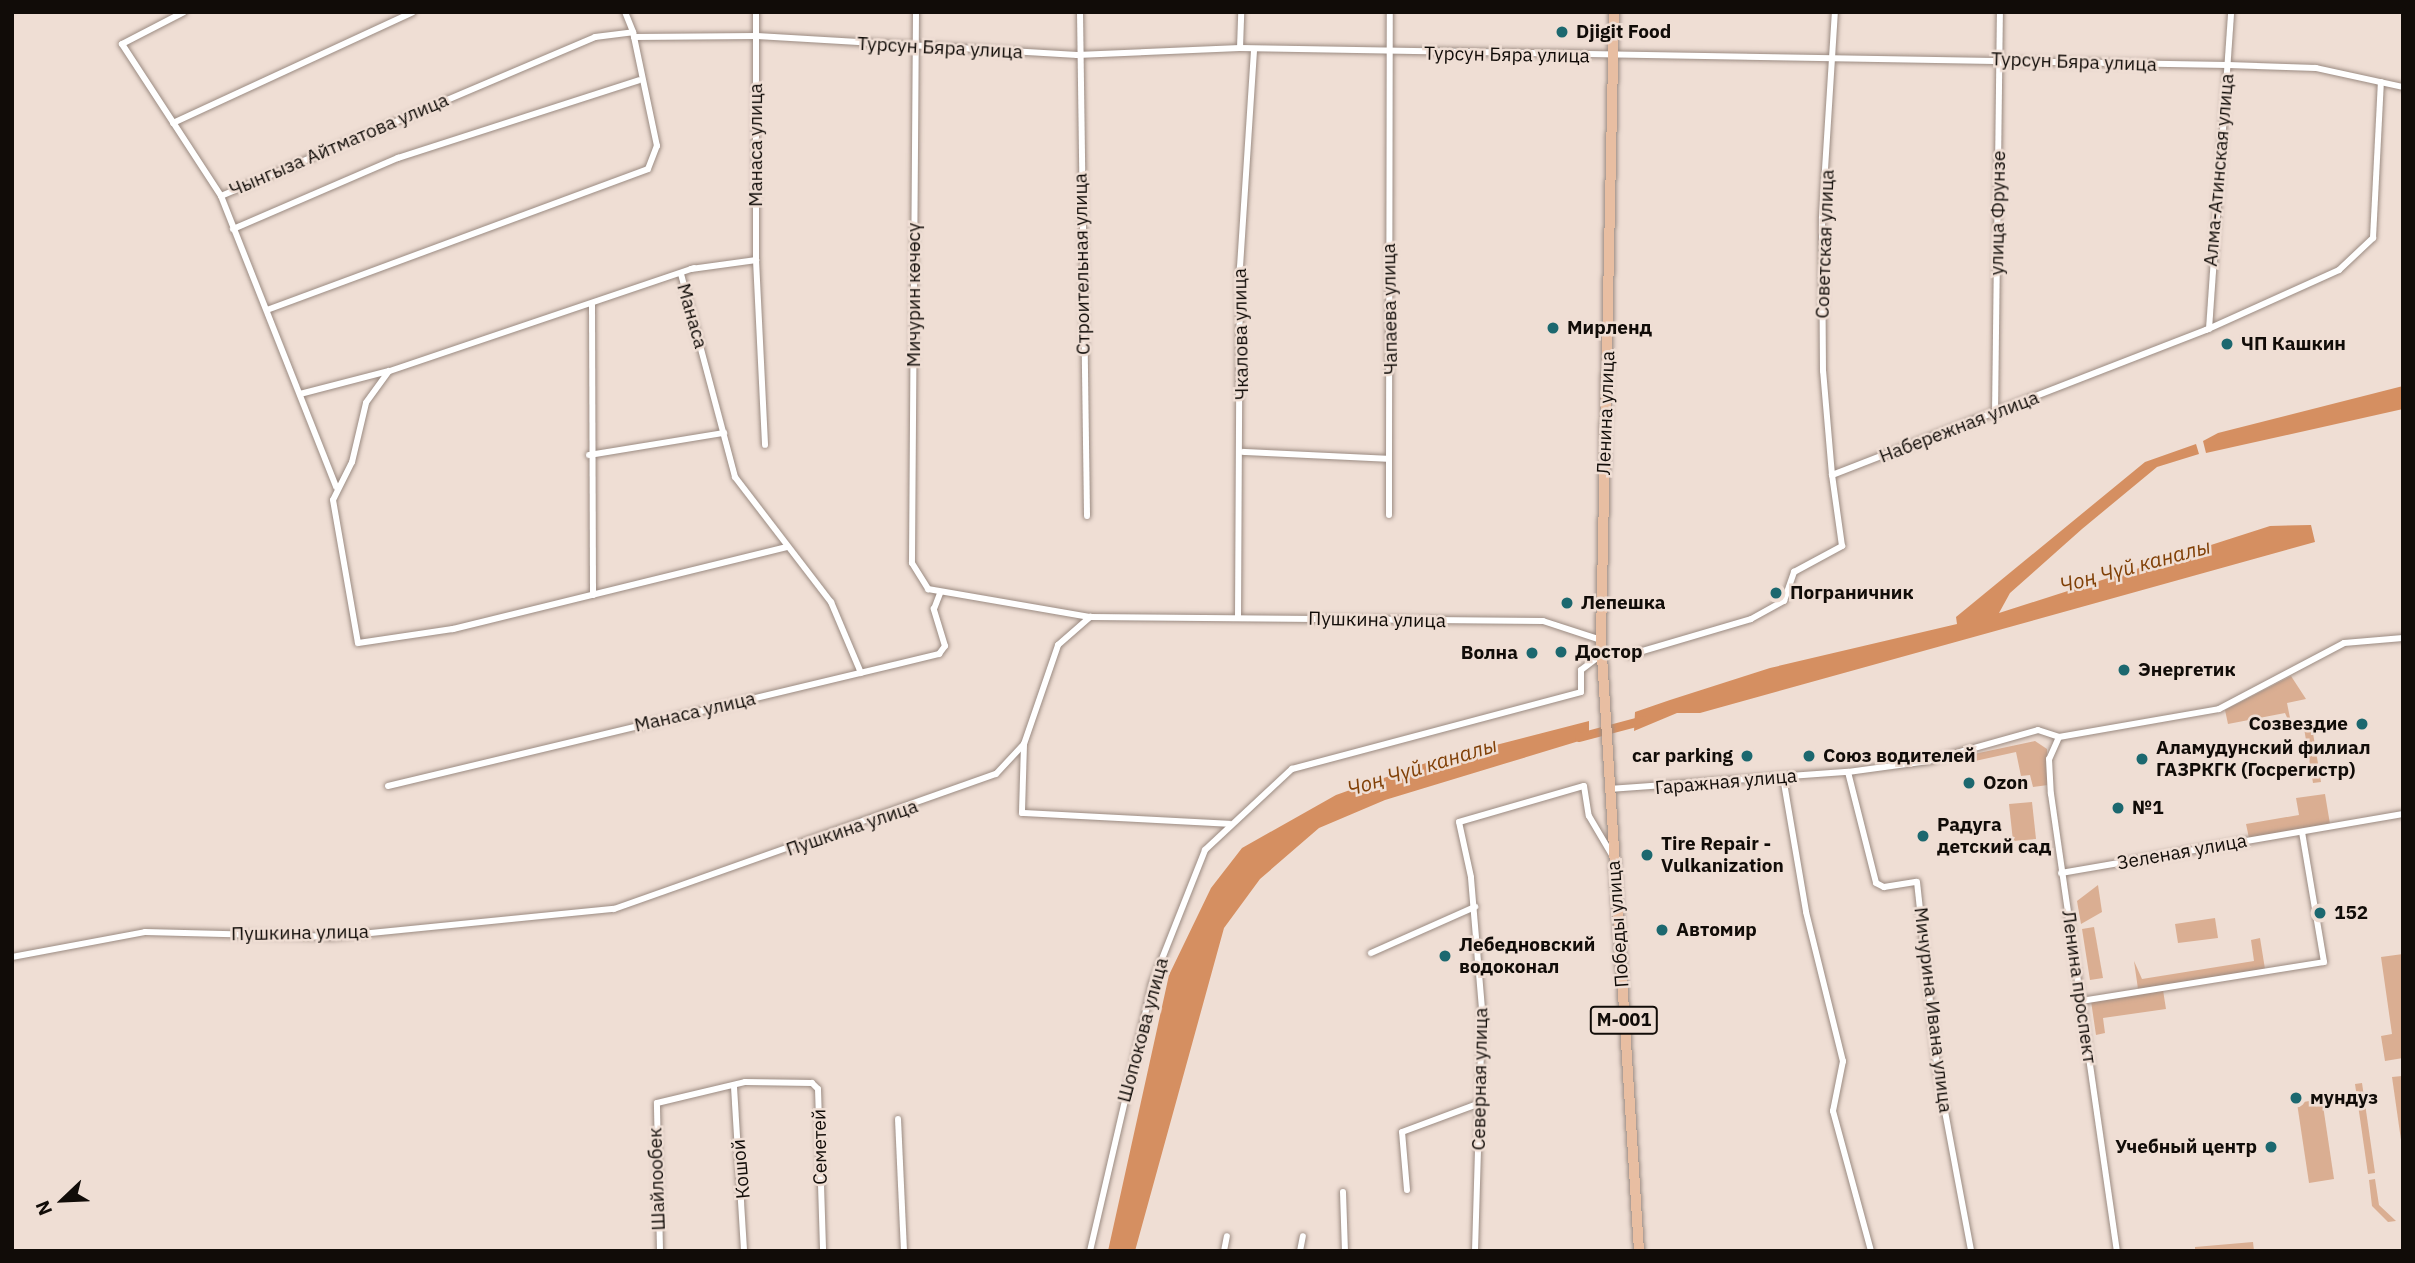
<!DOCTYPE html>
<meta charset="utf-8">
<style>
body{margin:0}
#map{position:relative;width:2415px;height:1263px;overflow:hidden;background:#efded4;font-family:"IBM Plex Sans",sans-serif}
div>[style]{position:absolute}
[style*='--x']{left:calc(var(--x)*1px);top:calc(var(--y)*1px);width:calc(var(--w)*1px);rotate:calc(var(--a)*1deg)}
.green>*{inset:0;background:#daae92}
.water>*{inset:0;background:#d58f61}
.canal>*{height:9px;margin:-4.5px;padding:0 4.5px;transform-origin:4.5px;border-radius:4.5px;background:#d58f61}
.roads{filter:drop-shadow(0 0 2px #9b8b82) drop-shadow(0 0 2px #9b8b82)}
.minor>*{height:6px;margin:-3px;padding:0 3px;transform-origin:3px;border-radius:3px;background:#fff}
.primary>*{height:10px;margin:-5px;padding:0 5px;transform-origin:5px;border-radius:5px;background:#e8bea2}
.dots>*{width:19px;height:19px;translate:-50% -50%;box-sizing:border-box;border:4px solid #efded4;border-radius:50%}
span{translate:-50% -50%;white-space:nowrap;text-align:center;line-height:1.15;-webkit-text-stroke:5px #efded4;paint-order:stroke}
.shield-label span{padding:2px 5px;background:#efded4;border:2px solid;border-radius:5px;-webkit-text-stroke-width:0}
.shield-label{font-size:18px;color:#110c08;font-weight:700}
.poi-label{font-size:19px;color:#110c08;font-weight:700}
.left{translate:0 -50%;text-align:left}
.right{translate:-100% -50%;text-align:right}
.street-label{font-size:19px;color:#110c08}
.water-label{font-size:21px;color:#804007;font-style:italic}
.frame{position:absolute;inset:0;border:14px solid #110c08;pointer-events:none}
.north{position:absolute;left:28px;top:1165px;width:70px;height:70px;-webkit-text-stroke:5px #efded4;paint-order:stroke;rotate:247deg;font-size:19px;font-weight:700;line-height:28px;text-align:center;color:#110c08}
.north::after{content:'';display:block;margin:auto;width:24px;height:32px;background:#110c08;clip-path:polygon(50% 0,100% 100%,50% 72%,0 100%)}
</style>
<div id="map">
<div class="green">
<i style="clip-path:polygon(2291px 676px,2306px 699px,2287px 703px,2292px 728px,2285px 713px,2228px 724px,2225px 710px)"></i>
<i style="clip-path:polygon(2312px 727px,2321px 782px,2313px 783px,2304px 728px)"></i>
<i style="clip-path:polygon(2035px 741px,2047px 749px,2048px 785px,2033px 787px,2030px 775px,2021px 776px,2016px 752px,1975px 761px,1974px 754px)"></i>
<i style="clip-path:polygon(2325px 794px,2330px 824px,2249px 838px,2246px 824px,2299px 815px,2296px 798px)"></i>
<i style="clip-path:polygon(2032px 802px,2036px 839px,2013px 841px,2009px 804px)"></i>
<i style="clip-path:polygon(2098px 885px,2102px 912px,2081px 924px,2077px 901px)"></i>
<i style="clip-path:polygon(2215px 918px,2218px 938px,2178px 943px,2175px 924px)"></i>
<i style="clip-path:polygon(2094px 927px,2103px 978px,2090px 980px,2082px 929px)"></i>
<i style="clip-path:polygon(2260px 938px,2265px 969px,2138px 989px,2134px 961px,2142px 979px,2254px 961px,2251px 940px)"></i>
<i style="clip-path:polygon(2403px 954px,2403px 1058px,2385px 1061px,2381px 1036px,2392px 1034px,2381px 957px)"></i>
<i style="clip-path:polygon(2163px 990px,2166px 1009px,2103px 1018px,2105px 1033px,2096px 1035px,2091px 1001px)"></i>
<i style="clip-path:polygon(2402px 1076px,2403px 1084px,2403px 1154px,2392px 1077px)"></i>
<i style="clip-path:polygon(2362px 1083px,2375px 1173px,2368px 1174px,2355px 1084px)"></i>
<i style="clip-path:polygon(2322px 1099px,2334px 1179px,2309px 1183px,2297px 1103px)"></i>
<i style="clip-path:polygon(2375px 1179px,2379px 1205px,2396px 1221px,2388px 1222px,2372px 1206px,2369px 1180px)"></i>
<i style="clip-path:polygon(2253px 1242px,2254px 1251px,2195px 1251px,2195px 1247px)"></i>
</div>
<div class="water">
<i style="clip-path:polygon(2403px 386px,2403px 409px,2206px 453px,2203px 441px,2218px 433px)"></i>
<i style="clip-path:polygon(2196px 444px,2199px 454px,2157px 467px,2082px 529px,2010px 593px,1999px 613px,2270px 526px,2311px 525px,2315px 542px,1700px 713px,1677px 713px,1634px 731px,1635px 712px,1670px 700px,1770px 668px,1957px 624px,1956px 617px,2145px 462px)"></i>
<i style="clip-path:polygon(1589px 721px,1589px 738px,1385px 800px,1319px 828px,1260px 879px,1224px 928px,1135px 1251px,1108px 1251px,1169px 975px,1211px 888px,1242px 848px,1336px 795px,1426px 763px)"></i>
</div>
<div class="canal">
<i style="--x:1579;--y:737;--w:66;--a:-14.9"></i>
</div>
<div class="roads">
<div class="minor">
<i style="--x:184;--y:12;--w:70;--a:152.7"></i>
<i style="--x:122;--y:44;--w:181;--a:56.9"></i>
<i style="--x:221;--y:196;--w:406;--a:-23"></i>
<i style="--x:595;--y:37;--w:38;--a:-7"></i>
<i style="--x:633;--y:32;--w:5;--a:79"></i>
<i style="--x:634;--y:37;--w:123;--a:-0.5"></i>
<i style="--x:757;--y:36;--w:321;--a:3.4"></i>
<i style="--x:1077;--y:55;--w:163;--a:-2.5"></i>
<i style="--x:1240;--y:48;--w:988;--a:0.99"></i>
<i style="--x:2228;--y:65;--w:88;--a:2"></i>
<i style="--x:2316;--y:68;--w:89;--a:12.3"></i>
<i style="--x:625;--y:12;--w:22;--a:68"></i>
<i style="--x:756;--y:12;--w:248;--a:90"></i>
<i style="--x:756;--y:260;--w:185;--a:87.2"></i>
<i style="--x:916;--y:12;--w:551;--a:90.42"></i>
<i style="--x:912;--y:563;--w:31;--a:58"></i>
<i style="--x:928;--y:589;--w:164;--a:9.8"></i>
<i style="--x:1090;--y:617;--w:453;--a:0.5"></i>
<i style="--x:1543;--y:621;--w:61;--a:18.1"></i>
<i style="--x:1080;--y:12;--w:504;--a:89.2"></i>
<i style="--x:1240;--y:48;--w:36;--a:-88"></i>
<i style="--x:173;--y:123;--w:264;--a:-24.8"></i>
<i style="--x:221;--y:196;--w:313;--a:68.4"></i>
<i style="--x:233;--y:229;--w:180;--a:-23.3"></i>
<i style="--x:398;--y:158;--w:253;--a:-17.9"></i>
<i style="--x:694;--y:268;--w:322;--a:161.3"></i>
<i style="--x:389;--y:371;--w:39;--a:126"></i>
<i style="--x:366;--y:403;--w:61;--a:103.3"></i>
<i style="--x:352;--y:462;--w:42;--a:116.6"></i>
<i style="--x:333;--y:500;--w:145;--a:80.1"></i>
<i style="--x:358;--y:643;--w:96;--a:-8.4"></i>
<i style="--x:453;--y:629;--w:344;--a:-13.8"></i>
<i style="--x:691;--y:269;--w:66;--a:-7.9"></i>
<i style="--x:681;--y:274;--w:210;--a:75.1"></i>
<i style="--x:735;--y:477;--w:158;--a:52.5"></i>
<i style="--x:831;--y:602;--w:77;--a:67.1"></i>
<i style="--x:592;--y:305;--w:290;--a:89.8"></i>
<i style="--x:267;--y:310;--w:406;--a:-20.3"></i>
<i style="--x:648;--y:169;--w:25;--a:-69"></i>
<i style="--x:657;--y:146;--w:111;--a:-101.9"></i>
<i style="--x:2209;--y:329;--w:318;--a:-86"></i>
<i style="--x:300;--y:394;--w:92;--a:-14.5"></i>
<i style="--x:1995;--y:414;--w:402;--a:-89.3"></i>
<i style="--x:1243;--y:452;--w:146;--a:2.7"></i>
<i style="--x:1389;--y:459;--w:447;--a:-89.9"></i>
<i style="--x:589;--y:455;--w:137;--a:-9.3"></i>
<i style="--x:1389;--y:459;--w:56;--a:90"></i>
<i style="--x:1832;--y:475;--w:104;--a:-94.9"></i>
<i style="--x:1823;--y:371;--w:154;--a:-90.4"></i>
<i style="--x:1822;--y:217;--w:205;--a:-86.4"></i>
<i style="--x:1238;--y:618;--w:351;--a:-89.7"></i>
<i style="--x:1240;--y:267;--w:218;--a:-86.3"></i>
<i style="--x:1629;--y:655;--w:127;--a:-16.4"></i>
<i style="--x:1751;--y:619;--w:38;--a:-29"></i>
<i style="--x:1784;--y:601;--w:31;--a:-71"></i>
<i style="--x:1794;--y:572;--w:55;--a:-28.4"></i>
<i style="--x:1842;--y:546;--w:72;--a:-98"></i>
<i style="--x:1832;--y:475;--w:401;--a:-21.2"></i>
<i style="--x:2206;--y:330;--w:146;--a:-24.3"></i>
<i style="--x:2339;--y:270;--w:47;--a:-43.3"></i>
<i style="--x:2373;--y:238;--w:156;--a:-87.1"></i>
<i style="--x:2059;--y:737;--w:162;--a:-9.9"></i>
<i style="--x:2219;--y:709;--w:141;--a:-27.8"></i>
<i style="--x:2344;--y:643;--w:59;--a:-4.8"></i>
<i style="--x:1024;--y:744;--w:69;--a:91.7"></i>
<i style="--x:1022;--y:813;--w:208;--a:3"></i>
<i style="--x:1848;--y:772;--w:114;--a:75.8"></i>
<i style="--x:1876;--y:883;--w:9;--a:27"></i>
<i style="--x:1884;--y:887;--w:33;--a:-9"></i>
<i style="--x:1917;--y:882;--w:193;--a:83.8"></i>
<i style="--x:1938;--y:1074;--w:180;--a:79.4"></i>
<i style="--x:1783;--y:777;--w:137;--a:80.3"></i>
<i style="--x:1806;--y:912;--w:154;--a:76.1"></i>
<i style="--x:1843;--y:1061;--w:51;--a:101.3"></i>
<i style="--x:1833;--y:1111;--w:145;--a:74.8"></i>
<i style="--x:388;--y:786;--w:567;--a:-13.47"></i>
<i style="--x:939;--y:654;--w:10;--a:-53"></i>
<i style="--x:945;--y:646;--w:39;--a:-107"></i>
<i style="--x:934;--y:609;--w:17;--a:-69"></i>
<i style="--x:1609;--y:789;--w:240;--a:-4.1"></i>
<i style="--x:1848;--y:772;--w:81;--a:-7.8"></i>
<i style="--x:1928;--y:761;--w:114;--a:-15.7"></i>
<i style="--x:2038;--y:730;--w:22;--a:18"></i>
<i style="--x:2059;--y:737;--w:24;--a:114"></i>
<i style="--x:2049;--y:759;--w:35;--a:87"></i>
<i style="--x:2051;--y:794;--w:462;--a:81.8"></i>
<i style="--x:2061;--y:873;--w:347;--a:-9.8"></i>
<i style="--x:1371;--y:953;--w:114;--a:-23.9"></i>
<i style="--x:12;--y:957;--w:135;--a:-10.6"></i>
<i style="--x:145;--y:932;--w:186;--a:1.5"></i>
<i style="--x:331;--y:937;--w:284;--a:-5.7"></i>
<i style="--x:614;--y:909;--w:405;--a:-19.5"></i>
<i style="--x:996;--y:774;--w:41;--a:-47"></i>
<i style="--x:1024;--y:744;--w:105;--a:-71"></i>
<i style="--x:1058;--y:645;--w:43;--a:-41.2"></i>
<i style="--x:2081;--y:1001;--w:246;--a:-9.1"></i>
<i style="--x:2324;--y:962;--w:132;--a:-99.6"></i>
<i style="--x:734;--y:1087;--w:164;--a:86.5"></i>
<i style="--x:898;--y:1119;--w:132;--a:87.4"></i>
<i style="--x:1407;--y:1190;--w:58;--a:-94.9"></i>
<i style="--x:1402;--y:1132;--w:83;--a:-20.4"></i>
<i style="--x:1343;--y:1192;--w:59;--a:88.1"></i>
<i style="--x:660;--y:1251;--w:148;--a:-91.2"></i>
<i style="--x:657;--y:1103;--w:90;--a:-13.4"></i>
<i style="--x:745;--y:1082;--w:67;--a:0.9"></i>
<i style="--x:812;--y:1083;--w:8;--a:45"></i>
<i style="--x:818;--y:1089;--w:162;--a:88.2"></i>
<i style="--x:1090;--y:1251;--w:274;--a:-76.9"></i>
<i style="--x:1152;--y:984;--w:144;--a:-68.4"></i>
<i style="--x:1205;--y:850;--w:119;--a:-43"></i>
<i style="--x:1292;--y:769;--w:299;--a:-14.9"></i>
<i style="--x:1581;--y:692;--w:22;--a:-90"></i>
<i style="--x:1581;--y:670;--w:25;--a:-37"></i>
<i style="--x:1224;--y:1251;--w:15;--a:-79"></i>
<i style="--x:1300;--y:1251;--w:15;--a:-79"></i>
<i style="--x:1475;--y:1251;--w:242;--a:-88.3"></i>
<i style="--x:1482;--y:1009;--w:132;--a:-94.8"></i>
<i style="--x:1471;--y:877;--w:56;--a:-102.3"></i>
<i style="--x:1459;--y:822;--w:130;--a:-16.1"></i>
<i style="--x:1584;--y:786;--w:30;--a:81"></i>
<i style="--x:1589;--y:816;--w:45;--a:59.5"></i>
</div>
<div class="primary">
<i style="--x:1614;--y:12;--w:628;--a:91.19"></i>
<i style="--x:1601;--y:640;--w:612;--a:86.44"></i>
</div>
</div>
<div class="dots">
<i style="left:1562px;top:32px;background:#1c686f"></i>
<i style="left:1553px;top:328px;background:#1c686f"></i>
<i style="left:2227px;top:344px;background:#1c686f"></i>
<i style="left:1776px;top:593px;background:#1c686f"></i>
<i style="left:1567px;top:603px;background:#1c686f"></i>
<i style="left:1561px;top:652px;background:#1c686f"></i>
<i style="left:1532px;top:653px;background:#1c686f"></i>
<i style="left:2124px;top:670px;background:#1c686f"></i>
<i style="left:2362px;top:724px;background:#1c686f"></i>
<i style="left:1747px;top:756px;background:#1c686f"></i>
<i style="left:1809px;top:756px;background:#1c686f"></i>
<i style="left:2142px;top:759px;background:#1c686f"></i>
<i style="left:1969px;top:783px;background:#1c686f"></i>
<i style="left:2118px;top:808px;background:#1c686f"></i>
<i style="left:1923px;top:836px;background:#1c686f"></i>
<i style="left:1647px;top:855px;background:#1c686f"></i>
<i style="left:2320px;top:913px;background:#1c686f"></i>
<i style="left:1662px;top:930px;background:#1c686f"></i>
<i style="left:1445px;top:956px;background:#1c686f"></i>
<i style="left:2296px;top:1098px;background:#1c686f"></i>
<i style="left:2271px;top:1147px;background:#1c686f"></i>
</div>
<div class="shield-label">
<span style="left:1624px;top:1020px">М-001</span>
</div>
<div class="poi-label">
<span class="left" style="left:1576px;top:32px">Djigit Food</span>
<span class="left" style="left:1567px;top:328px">Мирленд</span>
<span class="left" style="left:2241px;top:344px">ЧП Кашкин</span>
<span class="left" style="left:1790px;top:593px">Пограничник</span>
<span class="left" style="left:1581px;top:603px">Лепешка</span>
<span class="left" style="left:1575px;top:652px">Достор</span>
<span class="right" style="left:1518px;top:653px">Волна</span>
<span class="left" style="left:2138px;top:670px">Энергетик</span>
<span class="right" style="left:2348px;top:724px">Созвездие</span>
<span class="left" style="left:2156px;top:759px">Аламудунский филиал<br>ГАЗРКГК (Госрегистр)</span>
<span class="right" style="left:1733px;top:756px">car parking</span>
<span class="left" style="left:1823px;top:756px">Союз водителей</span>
<span class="left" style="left:1983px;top:783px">Ozon</span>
<span class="left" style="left:2132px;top:808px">№1</span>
<span class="left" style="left:1937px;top:836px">Радуга<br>детский сад</span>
<span class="left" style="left:1661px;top:855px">Tire Repair -<br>Vulkanization</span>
<span class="left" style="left:2334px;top:913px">152</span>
<span class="left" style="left:1676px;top:930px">Автомир</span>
<span class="left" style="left:1459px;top:956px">Лебедновский<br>водоконал</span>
<span class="left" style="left:2310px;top:1098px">мундуз</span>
<span class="right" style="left:2257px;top:1147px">Учебный центр</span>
</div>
<div class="street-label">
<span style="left:940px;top:48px;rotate:3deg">Турсун Бяра улица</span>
<span style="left:1507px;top:55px;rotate:1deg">Турсун Бяра улица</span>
<span style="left:2074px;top:62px;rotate:2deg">Турсун Бяра улица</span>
<span style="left:339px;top:145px;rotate:-23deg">Чынгыза Айтматова улица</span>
<span style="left:756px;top:145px;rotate:-90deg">Манаса улица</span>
<span style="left:2219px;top:170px;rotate:-85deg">Алма-Атинская улица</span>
<span style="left:1998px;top:213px;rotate:-89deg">улица Фрунзе</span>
<span style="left:1825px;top:244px;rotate:-88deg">Советская улица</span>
<span style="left:1082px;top:264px;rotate:-91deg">Строительная улица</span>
<span style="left:914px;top:295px;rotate:-90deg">Мичурин көчөсү</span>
<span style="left:1390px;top:309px;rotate:-91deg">Чапаева улица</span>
<span style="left:692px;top:316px;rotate:74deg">Манаса</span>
<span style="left:1241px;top:334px;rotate:-91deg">Чкалова улица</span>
<span style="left:1606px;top:413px;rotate:-88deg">Ленина улица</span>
<span style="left:1959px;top:427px;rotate:-21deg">Набережная улица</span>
<span style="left:1377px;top:620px;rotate:1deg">Пушкина улица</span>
<span style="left:695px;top:712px;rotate:-13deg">Манаса улица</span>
<span style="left:1726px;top:782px;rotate:-5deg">Гаражная улица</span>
<span style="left:852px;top:828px;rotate:-19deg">Пушкина улица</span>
<span style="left:2182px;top:852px;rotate:-10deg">Зеленая улица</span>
<span style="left:1618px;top:924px;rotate:-94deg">Победы улица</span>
<span style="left:300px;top:933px;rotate:-1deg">Пушкина улица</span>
<span style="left:2079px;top:987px;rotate:82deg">Ленина проспект</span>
<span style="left:1933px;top:1010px;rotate:83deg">Мичурина Ивана улица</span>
<span style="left:1143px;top:1030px;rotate:-75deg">Шопокова улица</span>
<span style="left:1480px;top:1079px;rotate:-89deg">Северная улица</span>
<span style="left:820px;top:1147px;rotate:-91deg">Семетей</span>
<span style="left:741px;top:1169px;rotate:-95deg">Кошой</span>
<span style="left:657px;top:1179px;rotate:-92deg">Шайлообек</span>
</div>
<div class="water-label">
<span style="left:2135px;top:565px;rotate:-15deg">Чоң Чүй каналы</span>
<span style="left:1422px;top:766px;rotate:-17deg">Чоң Чүй каналы</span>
</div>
<div class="frame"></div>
<div class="north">N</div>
</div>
